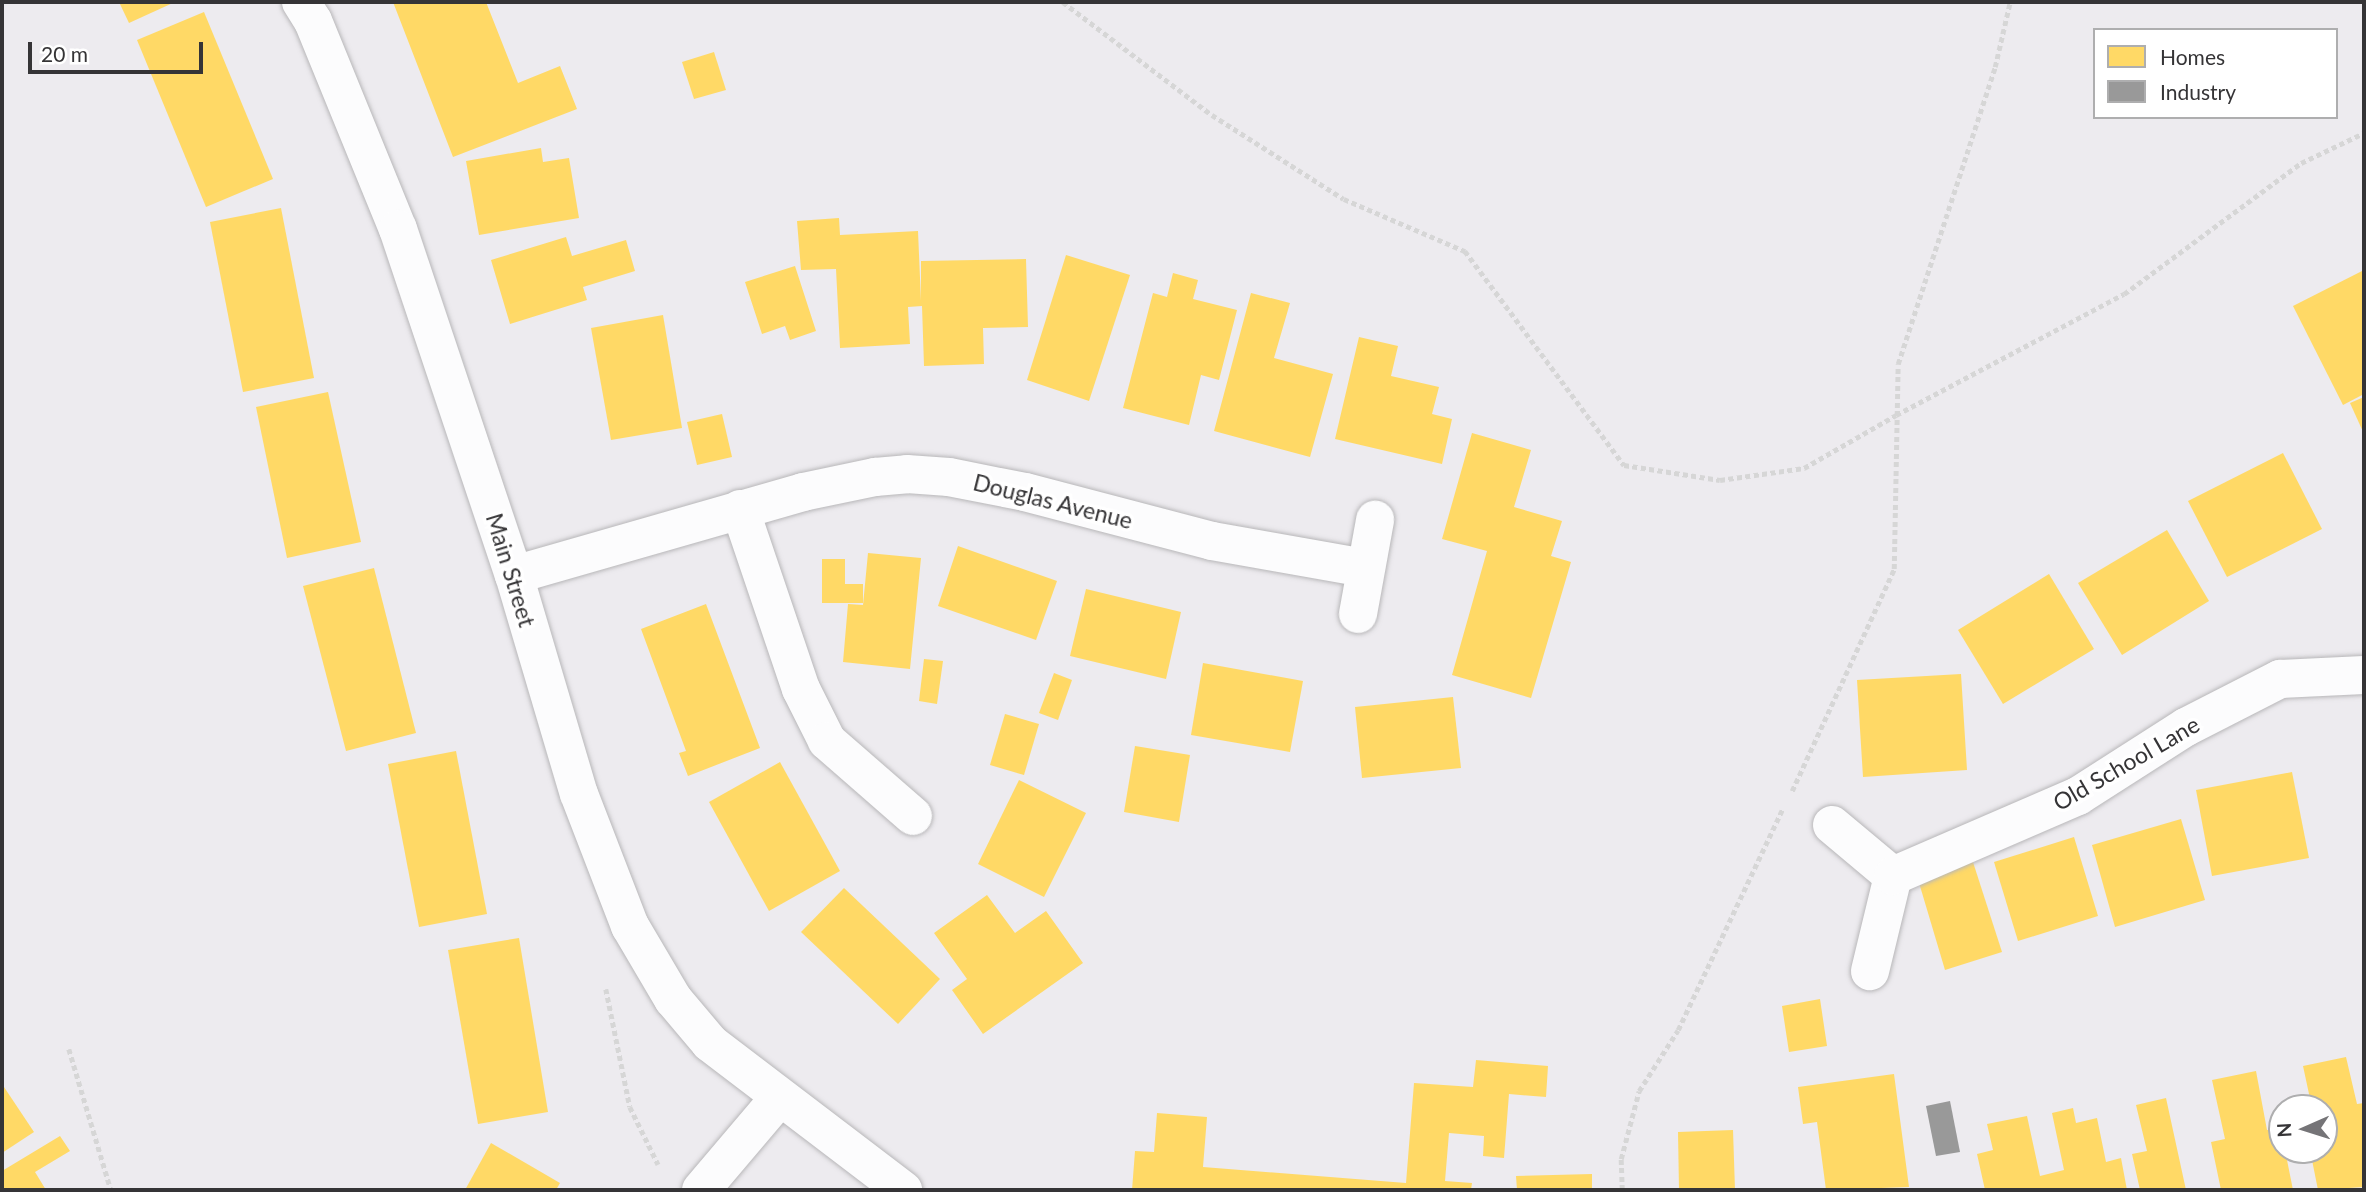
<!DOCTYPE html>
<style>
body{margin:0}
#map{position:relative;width:2366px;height:1192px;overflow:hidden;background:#edebef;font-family:Lato,sans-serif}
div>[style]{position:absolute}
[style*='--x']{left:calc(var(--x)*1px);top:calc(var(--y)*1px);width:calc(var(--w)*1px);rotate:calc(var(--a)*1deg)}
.homes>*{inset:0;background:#ffd966}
.industry>*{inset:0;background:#999}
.path>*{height:4.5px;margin-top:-2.25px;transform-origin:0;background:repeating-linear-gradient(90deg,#d6d6d6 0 5px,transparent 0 8.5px)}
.roads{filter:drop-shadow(0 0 2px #b8b7b9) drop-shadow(0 0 2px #b8b7b9)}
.street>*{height:38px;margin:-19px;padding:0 19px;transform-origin:19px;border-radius:19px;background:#fcfcfd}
span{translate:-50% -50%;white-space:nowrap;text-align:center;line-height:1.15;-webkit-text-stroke:7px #fff;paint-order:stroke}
.street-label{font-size:23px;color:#353436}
.frame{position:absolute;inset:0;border:4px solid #353436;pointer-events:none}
.legend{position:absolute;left:2093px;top:28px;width:245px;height:91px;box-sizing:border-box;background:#fff;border:2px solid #aeaeaf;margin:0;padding:9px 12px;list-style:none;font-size:21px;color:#353436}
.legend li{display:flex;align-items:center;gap:14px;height:35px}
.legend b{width:35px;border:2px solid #aeaeaf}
.north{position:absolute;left:2268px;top:1094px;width:70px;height:70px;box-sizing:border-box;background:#fff;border:2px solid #aeaeaf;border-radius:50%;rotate:267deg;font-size:19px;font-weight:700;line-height:28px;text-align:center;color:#353436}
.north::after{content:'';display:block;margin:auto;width:24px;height:32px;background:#757477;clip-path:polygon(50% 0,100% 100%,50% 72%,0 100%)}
.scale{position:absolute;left:28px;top:42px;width:175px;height:32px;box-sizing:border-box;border:4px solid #353436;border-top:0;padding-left:9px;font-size:21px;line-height:24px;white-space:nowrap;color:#353436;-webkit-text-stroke:5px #fff;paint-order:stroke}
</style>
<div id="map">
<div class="homes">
<i style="clip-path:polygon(119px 2px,175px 2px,129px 23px)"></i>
<i style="clip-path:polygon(393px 2px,486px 2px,518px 83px,560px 66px,577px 109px,453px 157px)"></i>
<i style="clip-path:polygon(204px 12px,273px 179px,206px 207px,137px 40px)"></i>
<i style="clip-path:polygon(714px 52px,726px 90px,694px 99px,682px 62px)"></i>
<i style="clip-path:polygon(541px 148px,543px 162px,569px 158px,579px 218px,479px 235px,466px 161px)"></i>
<i style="clip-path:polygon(281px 208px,314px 378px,243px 392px,210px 222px)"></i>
<i style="clip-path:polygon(839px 218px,840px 235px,918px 231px,921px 301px,921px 261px,1026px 259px,1028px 327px,983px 328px,984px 364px,924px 366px,922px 306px,908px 307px,910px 344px,840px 348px,836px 269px,801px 270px,797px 221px)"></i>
<i style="clip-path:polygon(566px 237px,572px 256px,626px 240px,635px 271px,583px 287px,587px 300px,510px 324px,491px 260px)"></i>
<i style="clip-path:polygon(1066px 255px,1130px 275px,1089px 401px,1027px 380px)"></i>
<i style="clip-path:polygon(795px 266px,816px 331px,790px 340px,785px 326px,762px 334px,745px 282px)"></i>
<i style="clip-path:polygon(2364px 270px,2364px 394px,2343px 405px,2293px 306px)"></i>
<i style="clip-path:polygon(1173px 273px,1198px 280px,1193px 299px,1237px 310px,1219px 380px,1201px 375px,1189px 425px,1123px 408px,1153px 293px,1167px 297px)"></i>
<i style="clip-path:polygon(1251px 293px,1290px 303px,1274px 358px,1333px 374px,1310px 457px,1214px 431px)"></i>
<i style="clip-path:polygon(663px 315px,682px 428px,611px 440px,591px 328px)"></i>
<i style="clip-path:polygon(1359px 337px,1398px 346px,1391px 376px,1439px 387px,1432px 414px,1452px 419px,1442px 464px,1335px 439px)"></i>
<i style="clip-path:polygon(328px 392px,361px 542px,287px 558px,256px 407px)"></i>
<i style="clip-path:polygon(2364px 397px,2364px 434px,2350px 403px)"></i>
<i style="clip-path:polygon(722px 414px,732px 457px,697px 465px,687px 422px)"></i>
<i style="clip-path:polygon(1472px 433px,1531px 450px,1514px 507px,1562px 521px,1551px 556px,1571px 562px,1531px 698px,1452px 675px,1487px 551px,1442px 539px)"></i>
<i style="clip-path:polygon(2283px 453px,2322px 529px,2227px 577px,2188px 501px)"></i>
<i style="clip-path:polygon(2167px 530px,2209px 601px,2122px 655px,2078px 583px)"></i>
<i style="clip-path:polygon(958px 546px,1057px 581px,1036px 640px,938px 606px)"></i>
<i style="clip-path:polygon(868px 553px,921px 558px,910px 669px,843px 662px,848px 604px,863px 605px)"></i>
<i style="clip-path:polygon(822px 559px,845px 559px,845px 584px,863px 584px,863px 603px,822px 603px)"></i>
<i style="clip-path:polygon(374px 568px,416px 733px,346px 751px,303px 586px)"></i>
<i style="clip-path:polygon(2049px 574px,2094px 649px,2003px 704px,1958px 630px)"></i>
<i style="clip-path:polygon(1086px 589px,1181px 612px,1166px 679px,1070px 656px)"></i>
<i style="clip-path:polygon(706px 604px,760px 748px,688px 776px,679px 753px,686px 751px,641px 629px)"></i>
<i style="clip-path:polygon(924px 659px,943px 661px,937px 704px,919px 701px)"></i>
<i style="clip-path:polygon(1203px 663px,1303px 681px,1290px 752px,1191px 735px)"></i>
<i style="clip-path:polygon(1054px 673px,1072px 680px,1058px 720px,1039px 713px)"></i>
<i style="clip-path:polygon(1961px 674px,1967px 770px,1863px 777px,1857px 680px)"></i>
<i style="clip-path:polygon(1453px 697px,1461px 768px,1362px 778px,1355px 707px)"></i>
<i style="clip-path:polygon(1005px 714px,1039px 724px,1024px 775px,990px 765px)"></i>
<i style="clip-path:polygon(1135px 746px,1190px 755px,1179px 822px,1124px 812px)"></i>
<i style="clip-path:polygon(456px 751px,487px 914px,419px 927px,388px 764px)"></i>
<i style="clip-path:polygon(780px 762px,840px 871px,769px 911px,709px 802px)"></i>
<i style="clip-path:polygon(2292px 772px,2309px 858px,2212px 876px,2196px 790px)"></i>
<i style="clip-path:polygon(1019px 780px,1086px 813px,1044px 897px,978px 864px)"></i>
<i style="clip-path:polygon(2181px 819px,2205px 900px,2115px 927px,2092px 845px)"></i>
<i style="clip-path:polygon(2074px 837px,2098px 916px,2018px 941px,1994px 862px)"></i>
<i style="clip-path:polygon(1972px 859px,2002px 952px,1945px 970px,1917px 876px)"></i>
<i style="clip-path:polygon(844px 888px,940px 979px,898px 1024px,801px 932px)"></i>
<i style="clip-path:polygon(987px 895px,1015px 933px,1046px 911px,1083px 963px,983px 1034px,952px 990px,967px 979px,934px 933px)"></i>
<i style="clip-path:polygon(519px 938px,548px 1112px,478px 1124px,448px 950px)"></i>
<i style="clip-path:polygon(1820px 999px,1827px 1046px,1789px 1052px,1782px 1006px)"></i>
<i style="clip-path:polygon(2346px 1057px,2357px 1104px,2364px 1103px,2364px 1187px,2318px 1190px,2310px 1150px,2324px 1150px,2324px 1108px,2312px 1108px,2303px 1066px)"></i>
<i style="clip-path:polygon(1476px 1060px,1548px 1066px,1546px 1097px,1509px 1094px,1504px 1158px,1483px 1156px,1484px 1136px,1449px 1133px,1445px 1181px,1472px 1183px,1471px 1190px,1132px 1190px,1135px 1151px,1154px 1152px,1157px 1113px,1207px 1117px,1203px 1167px,1406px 1183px,1414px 1083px,1473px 1087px)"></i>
<i style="clip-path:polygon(2256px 1071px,2267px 1130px,2281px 1128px,2282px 1150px,2285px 1150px,2293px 1190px,2221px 1190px,2211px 1142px,2225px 1139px,2212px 1080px)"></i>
<i style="clip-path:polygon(1894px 1074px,1909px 1187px,1826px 1190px,1817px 1122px,1803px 1124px,1798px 1087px)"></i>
<i style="clip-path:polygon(2px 1084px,34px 1132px,2px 1153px)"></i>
<i style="clip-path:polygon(2166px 1098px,2186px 1190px,2140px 1190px,2132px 1154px,2147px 1151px,2136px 1105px)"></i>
<i style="clip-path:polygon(2073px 1108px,2076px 1123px,2097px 1118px,2106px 1162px,2121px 1158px,2127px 1190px,1985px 1190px,1977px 1154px,1993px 1150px,1987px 1124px,2027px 1116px,2040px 1176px,2064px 1170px,2052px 1113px)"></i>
<i style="clip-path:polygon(1733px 1130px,1735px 1190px,1679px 1190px,1678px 1132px)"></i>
<i style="clip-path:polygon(60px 1136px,70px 1151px,35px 1172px,46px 1190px,2px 1190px,2px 1171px)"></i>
<i style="clip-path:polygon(491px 1143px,560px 1183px,556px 1190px,465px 1190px)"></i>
<i style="clip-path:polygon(1592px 1174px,1592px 1190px,1517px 1190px,1516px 1176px)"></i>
</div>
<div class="industry">
<i style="clip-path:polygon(1950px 1101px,1960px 1152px,1936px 1156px,1926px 1106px)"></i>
</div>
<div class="path">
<i style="--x:1063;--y:2;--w:187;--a:37.2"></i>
<i style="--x:1212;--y:115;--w:156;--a:32.5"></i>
<i style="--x:1344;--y:199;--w:132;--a:23.3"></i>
<i style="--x:1465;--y:251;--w:267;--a:53.4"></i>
<i style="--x:1624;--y:465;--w:97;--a:8.9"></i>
<i style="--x:1720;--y:480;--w:85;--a:-8.1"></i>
<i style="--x:1804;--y:468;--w:106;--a:-29.9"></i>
<i style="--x:1896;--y:415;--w:258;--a:-28"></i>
<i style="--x:2124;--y:294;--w:220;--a:-36.5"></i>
<i style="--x:2301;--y:163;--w:70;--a:-25.5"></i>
<i style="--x:1792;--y:791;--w:244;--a:-65.3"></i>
<i style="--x:1894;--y:569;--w:205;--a:-88.9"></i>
<i style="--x:1898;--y:364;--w:312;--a:-71.9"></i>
<i style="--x:1995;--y:67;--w:67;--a:-77"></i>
<i style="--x:606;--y:989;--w:120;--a:78.5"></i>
<i style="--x:630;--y:1107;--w:64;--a:63.8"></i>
<i style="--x:69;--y:1049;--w:147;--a:73.4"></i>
<i style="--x:1622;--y:1190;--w:31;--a:-92"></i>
<i style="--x:1621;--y:1159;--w:70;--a:-75.2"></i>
<i style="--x:1639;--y:1091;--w:72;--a:-57.4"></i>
<i style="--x:1678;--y:1030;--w:246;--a:-64.7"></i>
</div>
<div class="roads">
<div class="street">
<i style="--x:301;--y:2;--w:22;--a:58"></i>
<i style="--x:313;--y:21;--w:225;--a:67.8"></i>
<i style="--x:398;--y:229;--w:365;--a:71.5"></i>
<i style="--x:514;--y:575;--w:228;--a:73.5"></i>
<i style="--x:579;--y:794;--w:142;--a:68.9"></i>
<i style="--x:630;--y:926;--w:85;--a:59.5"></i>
<i style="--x:673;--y:999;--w:57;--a:49.9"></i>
<i style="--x:710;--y:1043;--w:243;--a:37.3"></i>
<i style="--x:740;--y:509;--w:190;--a:71.3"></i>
<i style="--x:801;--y:689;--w:58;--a:63.4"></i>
<i style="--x:827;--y:741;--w:114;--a:41.1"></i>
<i style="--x:514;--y:575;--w:301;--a:-16"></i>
<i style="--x:803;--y:492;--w:74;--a:-11.8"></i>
<i style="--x:875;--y:477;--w:32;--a:-5"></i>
<i style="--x:907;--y:474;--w:42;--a:4.1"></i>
<i style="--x:949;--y:477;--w:77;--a:11.2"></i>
<i style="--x:1025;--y:492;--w:193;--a:14.7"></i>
<i style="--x:1212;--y:541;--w:155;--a:10"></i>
<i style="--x:1358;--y:614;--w:96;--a:-79.7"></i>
<i style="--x:1832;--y:825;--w:80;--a:39.9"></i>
<i style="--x:1893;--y:876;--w:98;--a:103.6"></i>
<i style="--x:1893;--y:876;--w:202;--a:-23.4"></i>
<i style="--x:2078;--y:796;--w:128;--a:-32.6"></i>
<i style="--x:2186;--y:727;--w:106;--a:-27.1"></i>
<i style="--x:2280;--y:679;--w:84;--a:-2.7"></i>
<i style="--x:701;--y:1190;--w:121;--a:-49.7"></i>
</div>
</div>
<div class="street-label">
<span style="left:1053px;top:501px;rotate:14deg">Douglas Avenue</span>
<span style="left:511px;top:570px;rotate:73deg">Main Street</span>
<span style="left:2126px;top:763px;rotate:-30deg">Old School Lane</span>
</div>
<div class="frame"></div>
<ul class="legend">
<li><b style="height:19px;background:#ffd966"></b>Homes</li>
<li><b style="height:19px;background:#999"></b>Industry</li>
</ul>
<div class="north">N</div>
<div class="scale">20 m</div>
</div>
